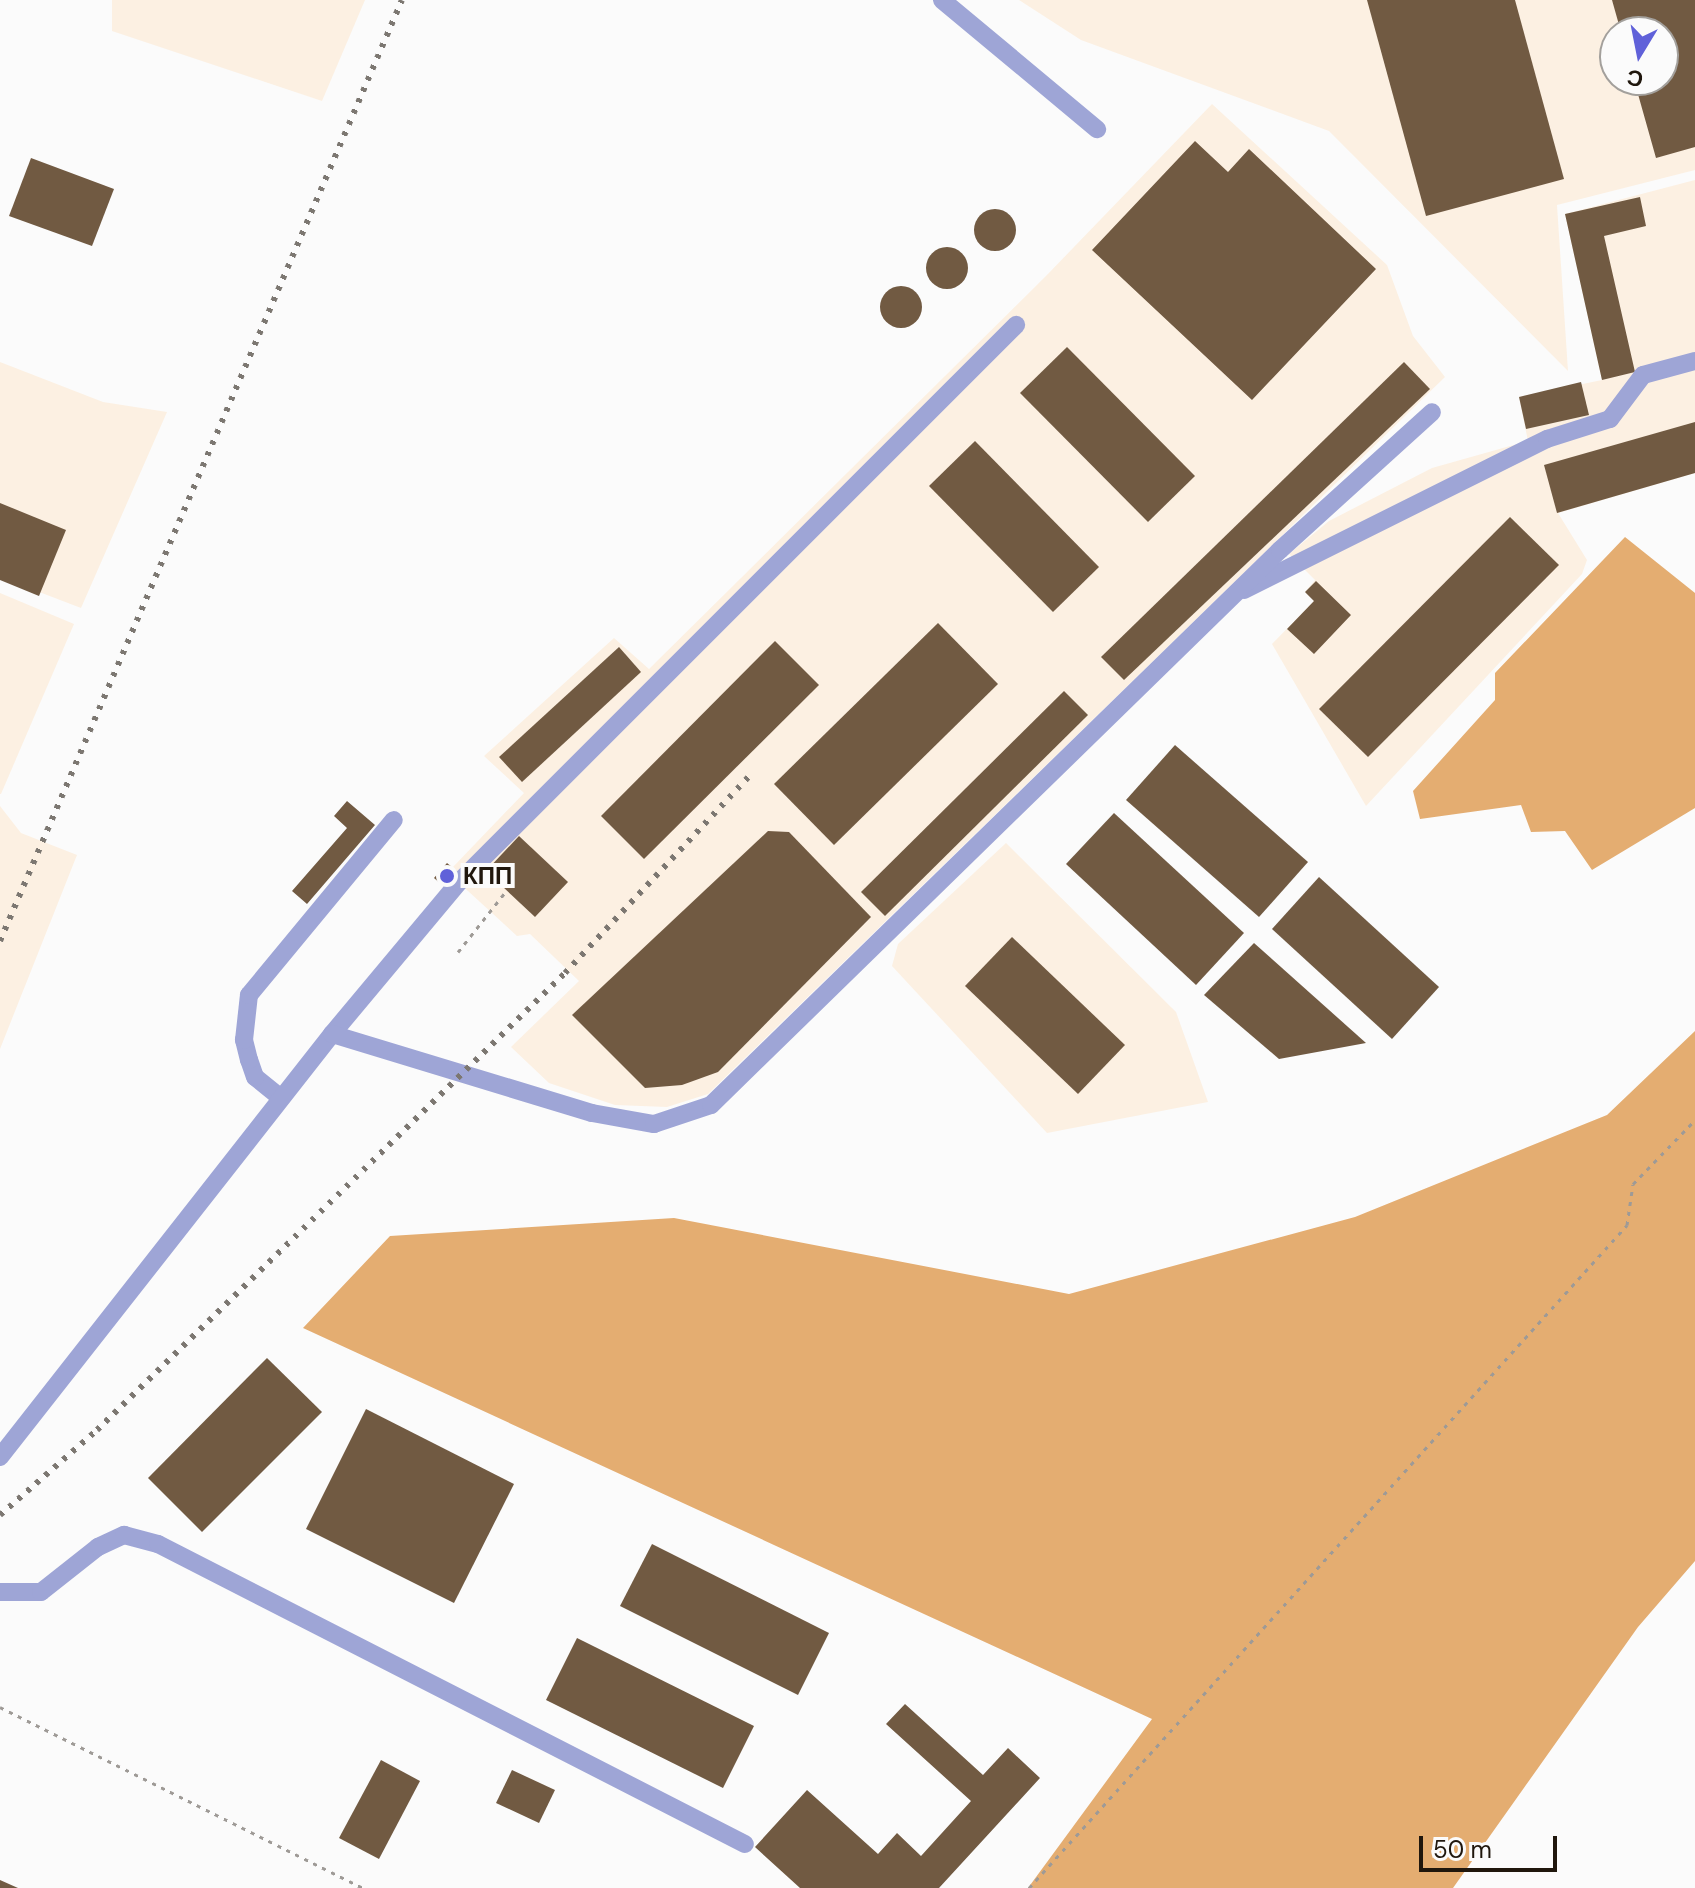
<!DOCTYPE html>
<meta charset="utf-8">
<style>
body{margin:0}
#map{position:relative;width:1695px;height:1888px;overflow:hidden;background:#fbfbfb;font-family:"DM Sans",sans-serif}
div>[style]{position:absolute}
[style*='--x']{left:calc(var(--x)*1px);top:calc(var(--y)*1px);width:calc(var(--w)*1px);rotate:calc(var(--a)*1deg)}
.built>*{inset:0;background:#fcf0e2}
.forest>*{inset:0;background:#e4ad71}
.building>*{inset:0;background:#715a42}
.round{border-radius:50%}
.path>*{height:3px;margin-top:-1.5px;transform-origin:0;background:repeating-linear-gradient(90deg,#9e9a96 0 4px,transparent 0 10px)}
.minor>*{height:18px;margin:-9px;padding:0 9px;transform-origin:9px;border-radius:9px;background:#9ea5d6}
.rail>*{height:6px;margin-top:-3px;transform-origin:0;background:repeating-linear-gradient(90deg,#7c7771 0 4px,transparent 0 12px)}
.dots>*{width:22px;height:22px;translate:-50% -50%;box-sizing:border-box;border:4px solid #fbfbfb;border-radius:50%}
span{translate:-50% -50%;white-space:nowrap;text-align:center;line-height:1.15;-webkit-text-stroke:8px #fbfbfb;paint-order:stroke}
.poi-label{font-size:24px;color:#20170d;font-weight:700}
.left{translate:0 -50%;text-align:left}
.north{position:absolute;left:1599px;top:16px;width:80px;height:80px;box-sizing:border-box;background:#fbfbfb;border:2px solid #a3a09c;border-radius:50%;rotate:190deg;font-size:22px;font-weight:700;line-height:32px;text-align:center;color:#20170d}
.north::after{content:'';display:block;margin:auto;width:28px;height:36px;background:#6061d9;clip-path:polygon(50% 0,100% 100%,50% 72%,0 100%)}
.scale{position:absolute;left:1419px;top:1836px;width:138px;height:36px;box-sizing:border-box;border:4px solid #20170d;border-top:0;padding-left:10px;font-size:24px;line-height:28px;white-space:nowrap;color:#20170d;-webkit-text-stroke:6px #fbfbfb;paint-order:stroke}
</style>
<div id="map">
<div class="built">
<i style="clip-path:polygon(112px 0,365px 0,322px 101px,112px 31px)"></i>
<i style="clip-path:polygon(evenodd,1019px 0,1695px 0,1695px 170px,1557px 205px,1568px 371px,1329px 131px,1081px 40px,1019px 0,1615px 32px,1663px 32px,1663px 80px,1615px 80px,1615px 32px)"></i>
<i style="clip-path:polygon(1212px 104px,1387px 265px,1413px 336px,1445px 377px,708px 1094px,667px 1107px,615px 1105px,549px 1083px,511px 1047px,579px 981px,530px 934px,517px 936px,456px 880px,447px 889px,434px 878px,447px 863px,453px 867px,524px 793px,484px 756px,614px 638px,649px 669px,1046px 276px)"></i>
<i style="clip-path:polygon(1695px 180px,1695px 473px,1558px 513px,1587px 560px,1582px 574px,1366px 806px,1272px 644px,1314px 601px,1305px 592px,1315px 580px,1289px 554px,1329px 521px,1432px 468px,1528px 441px,1519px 397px,1602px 380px,1565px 214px)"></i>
<i style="clip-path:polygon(0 362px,103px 402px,167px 412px,81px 608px,0 577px)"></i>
<i style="clip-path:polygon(0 593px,74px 624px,1px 794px,0 794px)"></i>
<i style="clip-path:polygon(0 806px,21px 833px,77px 855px,0 1049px)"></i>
<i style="clip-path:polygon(1006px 843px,1176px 1012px,1208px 1102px,1047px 1133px,892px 966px,898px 944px)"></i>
</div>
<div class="forest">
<i style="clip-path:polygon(1625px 537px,1695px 593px,1695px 808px,1592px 870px,1565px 831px,1531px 832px,1521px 805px,1420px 819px,1413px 791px,1495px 700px,1495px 673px)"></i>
<i style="clip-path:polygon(1695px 1031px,1695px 1561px,1638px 1627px,1453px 1888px,1028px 1888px,1152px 1719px,303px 1328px,390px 1236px,674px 1218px,1069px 1294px,1355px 1217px,1607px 1115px)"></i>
</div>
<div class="building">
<i style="clip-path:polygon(1367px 0,1515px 0,1564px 179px,1426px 216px)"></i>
<i style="clip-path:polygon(1612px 0,1695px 0,1695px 147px,1656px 158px,1634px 80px,1663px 80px,1663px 32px,1621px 32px)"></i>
<i style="clip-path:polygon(1195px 141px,1228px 172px,1249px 149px,1376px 269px,1252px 400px,1092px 250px)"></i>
<i style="clip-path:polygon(31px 158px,114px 189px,92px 246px,9px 216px)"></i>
<i style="clip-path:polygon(1640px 197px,1646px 226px,1604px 236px,1635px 372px,1602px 380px,1565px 214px)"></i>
<i class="round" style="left:974px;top:209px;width:42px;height:42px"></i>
<i class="round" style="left:926px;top:247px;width:42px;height:42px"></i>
<i class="round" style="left:880px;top:286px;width:42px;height:42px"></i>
<i style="clip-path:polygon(1067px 347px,1195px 476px,1148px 522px,1020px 393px)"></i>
<i style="clip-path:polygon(1404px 362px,1430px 389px,1124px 680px,1101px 657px)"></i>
<i style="clip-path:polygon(1581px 382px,1589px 415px,1526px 429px,1519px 397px)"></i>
<i style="clip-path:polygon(1695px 422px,1695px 473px,1557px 513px,1544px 465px)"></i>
<i style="clip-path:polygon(975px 441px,1099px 567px,1053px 612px,929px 486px)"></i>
<i style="clip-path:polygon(0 503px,66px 530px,39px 596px,0 580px)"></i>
<i style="clip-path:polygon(1510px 517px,1559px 565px,1368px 757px,1319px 709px)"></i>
<i style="clip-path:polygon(1316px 581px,1351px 615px,1314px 654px,1287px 629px,1314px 601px,1305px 592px)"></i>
<i style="clip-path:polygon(938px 623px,998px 684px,834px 845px,774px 784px)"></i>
<i style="clip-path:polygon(775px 641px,819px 685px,644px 859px,601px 816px)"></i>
<i style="clip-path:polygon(619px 647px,641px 672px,522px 782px,499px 757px)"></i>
<i style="clip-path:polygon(1064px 691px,1088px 715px,885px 916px,861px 892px)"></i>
<i style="clip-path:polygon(1175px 745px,1308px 862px,1259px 917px,1126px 800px)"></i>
<i style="clip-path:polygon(347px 801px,375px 825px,307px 904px,292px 891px,347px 828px,334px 816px)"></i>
<i style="clip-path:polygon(1114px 813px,1244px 933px,1196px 985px,1066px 864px)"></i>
<i style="clip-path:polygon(768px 831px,789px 832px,871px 917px,718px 1072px,682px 1085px,645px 1088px,572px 1015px)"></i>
<i style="clip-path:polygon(519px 836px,568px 882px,535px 917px,486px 871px)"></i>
<i style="clip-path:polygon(447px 863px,460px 874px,447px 889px,434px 878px)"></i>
<i style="clip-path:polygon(1319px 877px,1439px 987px,1392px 1039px,1272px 929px)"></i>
<i style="clip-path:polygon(1012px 937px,1125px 1045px,1078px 1094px,965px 986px)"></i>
<i style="clip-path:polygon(1254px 943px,1366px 1043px,1279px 1059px,1204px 995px)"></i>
<i style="clip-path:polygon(267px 1358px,322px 1412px,202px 1532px,148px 1478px)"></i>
<i style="clip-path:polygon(366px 1409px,514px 1484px,454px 1603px,306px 1529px)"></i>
<i style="clip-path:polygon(652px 1544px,829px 1633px,798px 1695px,620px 1606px)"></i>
<i style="clip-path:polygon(577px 1638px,754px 1726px,723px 1788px,546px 1700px)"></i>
<i style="clip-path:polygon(905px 1704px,983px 1775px,1008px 1748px,1040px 1778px,939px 1888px,800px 1888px,755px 1847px,807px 1790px,878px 1854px,897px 1833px,921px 1856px,971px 1801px,886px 1724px)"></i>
<i style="clip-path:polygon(381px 1760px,420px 1781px,379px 1859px,339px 1838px)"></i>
<i style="clip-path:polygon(512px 1770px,555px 1790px,539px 1823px,496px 1803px)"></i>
<i style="clip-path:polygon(0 1880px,18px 1888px,0 1888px)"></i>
</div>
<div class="path">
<i style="--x:458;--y:952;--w:79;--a:-51.7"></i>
<i style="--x:0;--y:1707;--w:406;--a:26.5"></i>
<i style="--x:1029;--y:1888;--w:893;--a:-47.95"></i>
<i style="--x:1627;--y:1225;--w:41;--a:-81.7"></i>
<i style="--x:1633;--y:1184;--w:89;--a:-45.9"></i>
</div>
<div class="minor">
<i style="--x:942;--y:0;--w:202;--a:39.8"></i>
<i style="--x:1244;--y:590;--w:339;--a:-26.5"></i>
<i style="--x:1547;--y:439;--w:66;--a:-17.6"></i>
<i style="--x:1610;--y:419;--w:55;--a:-53.1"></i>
<i style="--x:1643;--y:375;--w:54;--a:-15.1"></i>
<i style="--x:332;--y:1034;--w:198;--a:-50.1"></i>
<i style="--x:459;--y:882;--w:788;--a:-45"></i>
<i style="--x:281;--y:1098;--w:33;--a:-141"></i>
<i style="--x:255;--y:1077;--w:18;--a:-109"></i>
<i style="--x:249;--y:1060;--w:21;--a:-104"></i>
<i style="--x:244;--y:1040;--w:45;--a:-83.7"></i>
<i style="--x:249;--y:995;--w:227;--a:-50.4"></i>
<i style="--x:0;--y:1457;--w:538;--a:-51.87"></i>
<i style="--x:332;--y:1034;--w:272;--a:16.9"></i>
<i style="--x:592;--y:1113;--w:63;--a:10.1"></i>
<i style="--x:654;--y:1124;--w:60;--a:-18.4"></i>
<i style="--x:711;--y:1105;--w:795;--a:-44.29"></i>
<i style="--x:1280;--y:550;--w:205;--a:-42.2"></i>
<i style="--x:0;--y:1592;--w:41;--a:0"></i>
<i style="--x:41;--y:1592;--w:73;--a:-38.3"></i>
<i style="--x:98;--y:1547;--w:29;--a:-25"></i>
<i style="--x:124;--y:1535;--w:35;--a:15"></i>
<i style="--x:158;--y:1544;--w:659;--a:27.07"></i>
</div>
<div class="rail">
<i style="--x:0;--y:941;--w:1023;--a:-66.87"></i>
<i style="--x:0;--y:1515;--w:129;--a:-41.2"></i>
<i style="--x:97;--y:1430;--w:654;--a:-44.32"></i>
<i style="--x:565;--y:973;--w:272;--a:-46.9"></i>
</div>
<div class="dots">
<i style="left:447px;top:876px;background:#6061d9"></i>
</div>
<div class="poi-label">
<span class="left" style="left:463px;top:876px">КПП</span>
</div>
<div class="north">С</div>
<div class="scale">50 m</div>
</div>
